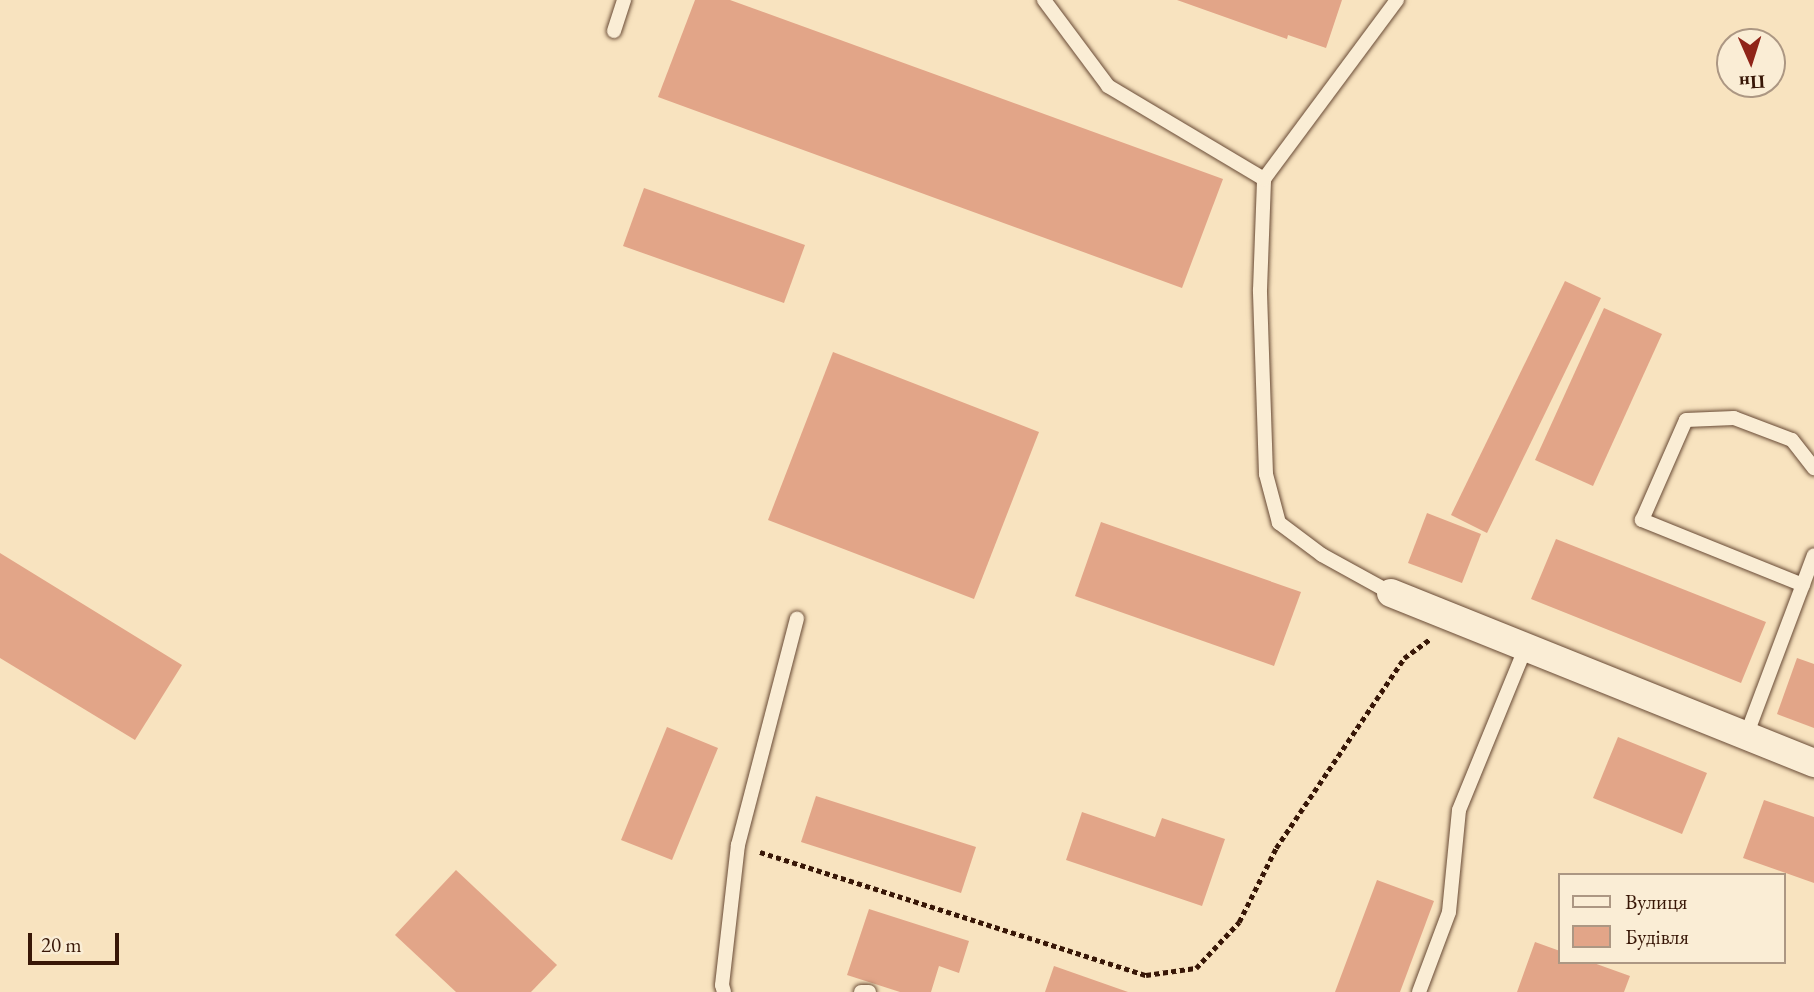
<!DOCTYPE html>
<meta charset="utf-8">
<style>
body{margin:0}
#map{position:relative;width:1814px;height:992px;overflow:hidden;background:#f8e3bf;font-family:"EB Garamond",serif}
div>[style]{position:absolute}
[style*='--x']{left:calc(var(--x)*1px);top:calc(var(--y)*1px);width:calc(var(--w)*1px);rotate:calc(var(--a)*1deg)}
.building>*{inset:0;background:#e2a588}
.path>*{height:4.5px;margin-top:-2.25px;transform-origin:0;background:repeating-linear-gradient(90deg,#381707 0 5px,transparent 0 8.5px)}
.roads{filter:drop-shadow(0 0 2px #684a35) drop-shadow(0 0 2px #684a35)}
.service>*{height:14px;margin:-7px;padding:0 7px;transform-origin:7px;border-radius:7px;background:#faedd5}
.minor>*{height:28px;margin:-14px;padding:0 14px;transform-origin:14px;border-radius:14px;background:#faedd5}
span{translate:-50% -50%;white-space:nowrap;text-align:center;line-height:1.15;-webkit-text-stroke:6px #faedd5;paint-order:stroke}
.legend{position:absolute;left:1558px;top:873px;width:228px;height:91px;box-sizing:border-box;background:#faedd5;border:2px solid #ac9783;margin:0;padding:9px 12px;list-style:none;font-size:21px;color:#381707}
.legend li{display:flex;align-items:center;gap:14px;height:35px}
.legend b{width:35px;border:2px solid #ac9783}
.north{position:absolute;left:1716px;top:28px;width:70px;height:70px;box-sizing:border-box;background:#faedd5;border:2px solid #ac9783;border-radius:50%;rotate:177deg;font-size:19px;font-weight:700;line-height:28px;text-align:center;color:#381707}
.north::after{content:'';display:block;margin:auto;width:24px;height:32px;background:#8f2418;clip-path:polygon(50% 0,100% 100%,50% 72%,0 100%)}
.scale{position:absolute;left:28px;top:933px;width:91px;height:32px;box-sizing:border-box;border:4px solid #381707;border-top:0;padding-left:9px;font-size:21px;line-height:24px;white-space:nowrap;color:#381707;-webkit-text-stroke:5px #faedd5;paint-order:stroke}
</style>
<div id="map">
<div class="building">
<i style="clip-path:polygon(695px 0,730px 0,1223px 179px,1182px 288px,658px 97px)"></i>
<i style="clip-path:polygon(1177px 0,1342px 0,1326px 48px,1288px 35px,1287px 39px)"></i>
<i style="clip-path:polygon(644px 188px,805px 245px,784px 303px,623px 246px)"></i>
<i style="clip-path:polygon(1565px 281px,1601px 298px,1487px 533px,1451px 515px)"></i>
<i style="clip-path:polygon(1604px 308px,1662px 334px,1593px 486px,1535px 460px)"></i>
<i style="clip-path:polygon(833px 352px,1039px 432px,974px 599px,768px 520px)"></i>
<i style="clip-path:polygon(1427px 513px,1481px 534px,1462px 583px,1408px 563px)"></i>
<i style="clip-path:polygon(1101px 522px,1301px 592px,1274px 666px,1075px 596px)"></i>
<i style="clip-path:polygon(1556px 539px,1766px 622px,1741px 683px,1531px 599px)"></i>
<i style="clip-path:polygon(0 553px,182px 665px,135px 740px,0 658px)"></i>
<i style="clip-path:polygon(1797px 658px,1814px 664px,1814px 728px,1777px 714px)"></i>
<i style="clip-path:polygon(667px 727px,718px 748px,672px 860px,621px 840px)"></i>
<i style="clip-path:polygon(1618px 737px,1707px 773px,1682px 834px,1593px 798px)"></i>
<i style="clip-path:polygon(816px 796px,976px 847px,961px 893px,801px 842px)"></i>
<i style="clip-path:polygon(1764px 800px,1814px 817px,1814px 883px,1743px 858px)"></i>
<i style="clip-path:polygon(1082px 812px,1155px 837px,1162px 818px,1225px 839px,1202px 906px,1066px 860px)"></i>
<i style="clip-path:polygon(456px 870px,557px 965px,531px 992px,456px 992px,395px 935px)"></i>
<i style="clip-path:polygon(1377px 880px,1434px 901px,1400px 992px,1335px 992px)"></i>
<i style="clip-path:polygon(869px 909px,969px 941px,959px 973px,939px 966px,931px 992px,900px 992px,847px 975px)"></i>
<i style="clip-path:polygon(1535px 942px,1560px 951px,1560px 962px,1591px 962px,1630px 976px,1624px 992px,1517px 992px)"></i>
<i style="clip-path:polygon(1054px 966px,1128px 992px,1045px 992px)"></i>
</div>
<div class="path">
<i style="--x:760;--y:852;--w:405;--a:17.7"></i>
<i style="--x:1146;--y:975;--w:50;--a:-8"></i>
<i style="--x:1196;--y:968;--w:63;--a:-46.9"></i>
<i style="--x:1239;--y:922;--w:83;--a:-63.4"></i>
<i style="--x:1276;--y:848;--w:229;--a:-56"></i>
<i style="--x:1404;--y:658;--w:32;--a:-36"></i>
</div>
<div class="roads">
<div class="service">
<i style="--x:1044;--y:0;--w:107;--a:53.3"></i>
<i style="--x:1108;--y:86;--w:182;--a:30.8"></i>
<i style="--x:614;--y:31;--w:33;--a:-72"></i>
<i style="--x:1803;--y:585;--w:174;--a:-158"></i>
<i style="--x:1642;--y:520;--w:109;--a:-66.3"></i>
<i style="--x:1686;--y:420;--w:48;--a:-2.4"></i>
<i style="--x:1734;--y:418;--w:62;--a:20.8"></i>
<i style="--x:1792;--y:440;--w:36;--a:52"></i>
<i style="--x:1391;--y:593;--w:79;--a:-151.2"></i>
<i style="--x:1322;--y:555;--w:54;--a:-143.3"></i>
<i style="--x:1279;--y:523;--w:51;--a:-104.9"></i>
<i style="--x:1266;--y:474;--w:184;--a:-91.9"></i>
<i style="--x:1260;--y:290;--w:111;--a:-87.9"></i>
<i style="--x:1264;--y:179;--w:223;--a:-53.4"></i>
<i style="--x:1746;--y:736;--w:193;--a:-69.4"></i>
<i style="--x:724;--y:992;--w:7;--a:-106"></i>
<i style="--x:722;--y:985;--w:141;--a:-83.5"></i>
<i style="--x:738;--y:845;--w:234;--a:-75.4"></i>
<i style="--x:861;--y:992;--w:8;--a:0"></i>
<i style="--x:1419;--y:992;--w:85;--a:-69.4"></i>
<i style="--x:1449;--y:912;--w:102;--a:-84.4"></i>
<i style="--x:1459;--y:810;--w:176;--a:-67.7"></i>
</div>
<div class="minor">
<i style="--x:1391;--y:593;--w:456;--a:21.9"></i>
</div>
</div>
<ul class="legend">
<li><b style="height:9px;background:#faedd5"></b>Вулиця</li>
<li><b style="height:19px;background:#e2a588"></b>Будівля</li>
</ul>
<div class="north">Пн</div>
<div class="scale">20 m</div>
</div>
